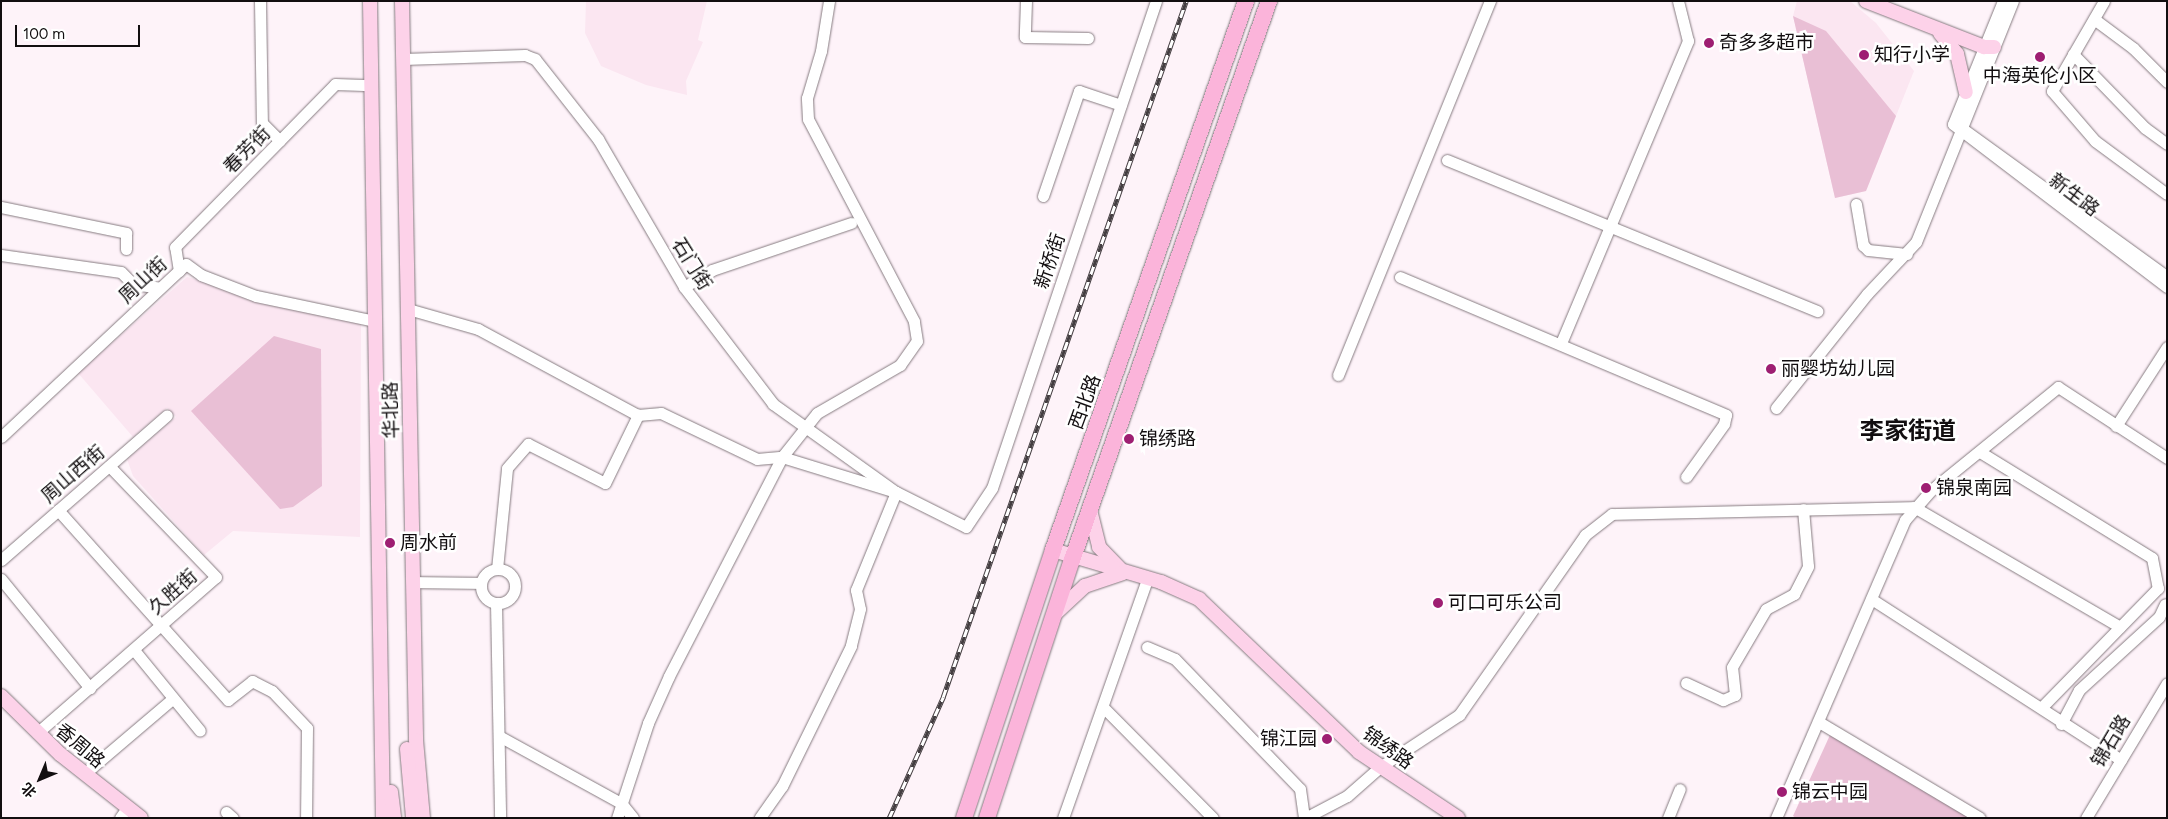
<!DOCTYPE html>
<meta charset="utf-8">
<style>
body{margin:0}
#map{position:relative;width:2168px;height:819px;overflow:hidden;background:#fef3f9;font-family:Figtree,"Noto Sans SC",sans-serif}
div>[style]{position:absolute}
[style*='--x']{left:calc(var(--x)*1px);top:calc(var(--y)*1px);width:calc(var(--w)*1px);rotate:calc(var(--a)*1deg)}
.built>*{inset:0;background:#fbe6f1}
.green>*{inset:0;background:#e9bfd5}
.roads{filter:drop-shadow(0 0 1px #867b80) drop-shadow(0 0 1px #867b80)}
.minor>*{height:11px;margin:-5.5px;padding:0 5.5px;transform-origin:5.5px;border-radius:5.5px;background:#fff}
.minor>.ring{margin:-5.5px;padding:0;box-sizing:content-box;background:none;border:11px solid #fff;border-radius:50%}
.major>*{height:14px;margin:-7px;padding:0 7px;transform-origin:7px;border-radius:7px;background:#fdd2e9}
.highway>*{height:16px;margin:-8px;padding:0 8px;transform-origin:8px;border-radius:8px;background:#fbb4da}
.rail>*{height:4.5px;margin-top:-2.25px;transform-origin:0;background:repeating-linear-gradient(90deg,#fff 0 8px,#443e41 0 16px);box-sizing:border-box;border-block:1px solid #443e41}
.dots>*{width:14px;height:14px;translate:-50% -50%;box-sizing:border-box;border:2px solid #fff;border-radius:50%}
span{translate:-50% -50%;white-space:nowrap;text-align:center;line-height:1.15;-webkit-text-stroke:5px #fff;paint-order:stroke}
.poi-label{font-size:19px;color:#120e10}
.left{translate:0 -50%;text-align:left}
.right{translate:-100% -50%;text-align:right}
.street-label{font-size:19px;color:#120e10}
.district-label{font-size:24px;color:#120e10;font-weight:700}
.frame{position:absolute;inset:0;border:2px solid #120e10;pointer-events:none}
.north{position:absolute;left:15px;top:754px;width:50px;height:50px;-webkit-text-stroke:4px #fff;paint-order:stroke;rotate:225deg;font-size:14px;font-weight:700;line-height:20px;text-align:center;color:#120e10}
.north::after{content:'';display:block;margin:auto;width:18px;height:22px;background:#120e10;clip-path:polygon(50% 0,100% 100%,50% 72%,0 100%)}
.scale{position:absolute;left:15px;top:25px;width:125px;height:22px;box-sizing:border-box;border:2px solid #120e10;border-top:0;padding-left:6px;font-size:15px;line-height:18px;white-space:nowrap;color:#120e10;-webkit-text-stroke:4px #fff;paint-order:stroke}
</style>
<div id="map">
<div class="built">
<i style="clip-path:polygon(586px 1px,707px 1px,698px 40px,703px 42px,686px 81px,687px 95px,646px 85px,601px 66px,585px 33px)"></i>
<i style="clip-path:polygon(1797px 1px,1850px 1px,1876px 23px,1914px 71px,1866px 191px,1835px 198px,1793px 16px)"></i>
<i style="clip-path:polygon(187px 277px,361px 323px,360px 537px,233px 531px,204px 555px,133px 476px,127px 459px,176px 417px,167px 408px,133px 437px,78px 373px)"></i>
</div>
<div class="green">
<i style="clip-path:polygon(1793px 16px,1826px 31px,1896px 116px,1866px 191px,1835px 198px)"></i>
<i style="clip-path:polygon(274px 336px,321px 349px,322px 486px,293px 507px,280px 509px,191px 411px)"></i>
<i style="clip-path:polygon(1830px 735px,1967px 816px,1966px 818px,1796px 818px,1793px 816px)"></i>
</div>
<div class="roads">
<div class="minor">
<i style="--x:260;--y:1;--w:122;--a:89.1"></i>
<i style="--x:262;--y:123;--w:25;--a:45"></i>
<i style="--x:1026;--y:1;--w:36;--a:92"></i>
<i style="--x:1025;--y:37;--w:63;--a:0.9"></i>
<i style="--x:2104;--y:1;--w:104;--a:120"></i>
<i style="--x:2052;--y:91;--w:66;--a:49.3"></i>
<i style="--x:2095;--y:141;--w:89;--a:36.4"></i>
<i style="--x:2094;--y:19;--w:49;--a:36.6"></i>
<i style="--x:2133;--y:48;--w:48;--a:45"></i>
<i style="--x:2073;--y:54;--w:103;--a:45.8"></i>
<i style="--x:2145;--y:128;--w:27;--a:36"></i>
<i style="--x:403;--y:59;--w:122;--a:-1.9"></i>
<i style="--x:525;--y:55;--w:11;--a:22"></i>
<i style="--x:535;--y:59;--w:102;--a:51.8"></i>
<i style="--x:598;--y:139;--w:171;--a:59.8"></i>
<i style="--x:684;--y:287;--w:147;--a:52.7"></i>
<i style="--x:773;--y:404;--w:151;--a:35.6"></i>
<i style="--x:896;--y:492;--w:78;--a:26.6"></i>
<i style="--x:966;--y:527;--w:47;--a:-56.3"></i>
<i style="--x:992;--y:488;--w:514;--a:-71.39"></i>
<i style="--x:1953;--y:124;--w:269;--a:37.3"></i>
<i style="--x:1953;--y:124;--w:133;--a:-67.9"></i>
<i style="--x:1956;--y:124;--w:261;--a:35.9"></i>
<i style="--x:1447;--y:160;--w:400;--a:22.2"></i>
<i style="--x:1043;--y:196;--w:111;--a:-71.1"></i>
<i style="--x:1079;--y:91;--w:44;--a:18.4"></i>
<i style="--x:1856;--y:204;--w:42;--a:80.3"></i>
<i style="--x:1863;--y:245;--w:7;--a:45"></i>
<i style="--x:1868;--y:250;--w:39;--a:6"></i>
<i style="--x:1;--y:207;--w:128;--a:11.7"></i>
<i style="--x:126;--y:233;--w:16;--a:90"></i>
<i style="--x:1;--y:255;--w:121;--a:8.1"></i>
<i style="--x:121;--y:272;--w:17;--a:45"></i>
<i style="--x:133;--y:284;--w:27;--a:8"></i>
<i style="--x:179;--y:271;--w:24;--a:-99"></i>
<i style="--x:175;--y:247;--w:228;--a:-45.5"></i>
<i style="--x:335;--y:84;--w:36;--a:2"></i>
<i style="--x:1400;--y:277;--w:354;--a:22.9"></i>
<i style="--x:1726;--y:415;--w:9;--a:103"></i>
<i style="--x:1724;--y:424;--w:65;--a:125.6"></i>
<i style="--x:684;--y:287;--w:33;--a:-31"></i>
<i style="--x:712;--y:270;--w:147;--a:-18.7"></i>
<i style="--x:408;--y:309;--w:73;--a:15.9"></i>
<i style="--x:478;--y:329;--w:182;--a:28.3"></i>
<i style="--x:638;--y:415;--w:23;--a:-5"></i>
<i style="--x:661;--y:413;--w:106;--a:25.6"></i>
<i style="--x:757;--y:459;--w:25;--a:-5"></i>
<i style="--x:782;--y:457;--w:119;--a:17.1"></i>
<i style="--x:896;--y:492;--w:106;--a:112.2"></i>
<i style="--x:856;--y:590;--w:19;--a:78"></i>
<i style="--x:860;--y:609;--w:38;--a:104"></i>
<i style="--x:851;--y:646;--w:156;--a:116.2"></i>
<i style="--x:782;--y:786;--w:39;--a:125"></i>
<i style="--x:1561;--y:343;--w:328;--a:-67.2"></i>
<i style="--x:1688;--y:41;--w:41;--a:-104"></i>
<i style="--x:1338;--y:375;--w:404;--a:-67.9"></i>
<i style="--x:1776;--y:408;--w:146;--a:-51.4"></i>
<i style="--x:1867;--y:294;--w:71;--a:-46.7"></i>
<i style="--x:1916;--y:242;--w:260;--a:-68.1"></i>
<i style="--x:2116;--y:426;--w:94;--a:-57.2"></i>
<i style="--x:1;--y:437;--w:253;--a:-43.1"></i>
<i style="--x:186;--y:264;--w:19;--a:36"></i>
<i style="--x:201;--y:275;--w:59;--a:20.9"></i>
<i style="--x:256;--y:296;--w:122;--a:11.9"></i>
<i style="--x:1980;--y:452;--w:202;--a:31.6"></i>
<i style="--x:2152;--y:558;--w:31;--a:79"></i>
<i style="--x:2158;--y:588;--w:165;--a:134.3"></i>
<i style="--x:58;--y:510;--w:255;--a:48.2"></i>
<i style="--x:228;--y:700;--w:31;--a:-38"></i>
<i style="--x:252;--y:681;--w:22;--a:27"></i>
<i style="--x:272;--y:691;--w:51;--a:46.6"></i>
<i style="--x:307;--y:728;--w:90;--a:90.6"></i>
<i style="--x:1;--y:560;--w:220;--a:-41.1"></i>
<i class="ring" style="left:481px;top:569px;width:23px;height:23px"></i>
<i style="--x:497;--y:569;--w:101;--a:-84.3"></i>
<i style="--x:507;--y:468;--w:32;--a:-49"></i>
<i style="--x:528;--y:444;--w:86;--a:26.9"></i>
<i style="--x:605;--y:483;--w:76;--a:-64.1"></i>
<i style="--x:1;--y:579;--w:141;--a:50.8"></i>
<i style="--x:413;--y:582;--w:68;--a:0.8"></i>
<i style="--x:1873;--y:600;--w:295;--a:32.8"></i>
<i style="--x:496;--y:603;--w:215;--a:88.9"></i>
<i style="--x:1147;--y:647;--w:30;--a:23"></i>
<i style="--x:1175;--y:659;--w:180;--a:46.1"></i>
<i style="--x:1300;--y:789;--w:29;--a:82"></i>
<i style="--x:134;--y:650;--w:104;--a:50.8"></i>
<i style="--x:1686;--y:683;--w:41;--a:24.7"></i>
<i style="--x:1723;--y:700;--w:13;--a:-23"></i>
<i style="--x:1735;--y:695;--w:28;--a:-96"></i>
<i style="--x:1732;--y:667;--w:67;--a:-59.6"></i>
<i style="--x:1766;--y:609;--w:32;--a:-28"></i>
<i style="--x:1794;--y:594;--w:31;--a:-63"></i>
<i style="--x:1808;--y:566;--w:57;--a:-95"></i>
<i style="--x:1103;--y:707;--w:156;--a:45.3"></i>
<i style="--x:1819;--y:722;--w:187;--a:30.8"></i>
<i style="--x:2061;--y:724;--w:38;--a:-62"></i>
<i style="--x:2079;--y:690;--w:108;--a:-42.4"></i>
<i style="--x:2159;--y:617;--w:14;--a:-65"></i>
<i style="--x:37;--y:733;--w:237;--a:-41.1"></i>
<i style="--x:216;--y:577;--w:154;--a:-133.9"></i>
<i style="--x:499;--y:736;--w:139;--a:28.8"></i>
<i style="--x:621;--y:803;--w:19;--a:51"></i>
<i style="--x:84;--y:774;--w:116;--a:-40.4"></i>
<i style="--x:226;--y:812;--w:9;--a:41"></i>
<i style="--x:120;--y:818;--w:12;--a:-55"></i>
<i style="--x:617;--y:818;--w:100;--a:-71.9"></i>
<i style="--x:648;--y:723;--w:51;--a:-65.9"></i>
<i style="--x:669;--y:676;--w:246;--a:-62.7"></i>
<i style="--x:782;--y:457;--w:56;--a:-51.5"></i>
<i style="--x:817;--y:413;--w:96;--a:-30"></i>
<i style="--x:900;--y:365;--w:29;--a:-55"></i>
<i style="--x:917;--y:341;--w:20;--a:-99"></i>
<i style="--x:914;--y:321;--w:228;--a:-117.7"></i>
<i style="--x:808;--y:119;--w:21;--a:-93"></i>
<i style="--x:807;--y:98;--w:49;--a:-73.4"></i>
<i style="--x:821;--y:51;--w:51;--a:-80.9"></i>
<i style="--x:1063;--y:818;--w:253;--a:-70.6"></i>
<i style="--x:1305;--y:818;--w:47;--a:-27.6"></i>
<i style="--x:1347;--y:796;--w:44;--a:-41.3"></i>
<i style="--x:1380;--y:767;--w:95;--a:-33.4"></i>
<i style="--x:1459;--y:715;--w:220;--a:-55"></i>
<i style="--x:1585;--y:535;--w:34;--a:-38"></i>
<i style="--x:1612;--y:514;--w:302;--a:-1.3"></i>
<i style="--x:1914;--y:507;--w:238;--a:30.2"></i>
<i style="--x:1668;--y:818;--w:31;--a:-68"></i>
<i style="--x:1776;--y:818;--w:325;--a:-66.6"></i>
<i style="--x:1905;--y:520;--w:38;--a:-49"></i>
<i style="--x:1930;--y:491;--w:165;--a:-39.1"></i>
<i style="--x:2058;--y:387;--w:130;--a:33.1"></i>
<i style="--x:2086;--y:818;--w:157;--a:-59"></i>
</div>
<div class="major">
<i style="--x:370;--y:1;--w:817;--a:89.09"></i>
<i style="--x:402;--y:1;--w:739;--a:88.91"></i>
<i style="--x:416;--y:740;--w:78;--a:84.9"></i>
<i style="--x:1866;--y:1;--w:127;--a:21.3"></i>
<i style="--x:1984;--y:47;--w:10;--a:0"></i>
<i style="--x:1940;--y:33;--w:27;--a:51"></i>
<i style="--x:1957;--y:54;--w:39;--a:77"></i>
<i style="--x:1090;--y:510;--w:38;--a:76"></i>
<i style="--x:1099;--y:547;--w:30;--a:46"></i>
<i style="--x:1053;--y:550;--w:113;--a:16.5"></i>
<i style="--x:1161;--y:582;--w:42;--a:24.1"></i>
<i style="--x:1199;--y:599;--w:221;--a:43.7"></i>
<i style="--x:1359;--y:752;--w:119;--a:33.7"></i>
<i style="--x:1056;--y:613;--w:40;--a:-43"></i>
<i style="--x:1085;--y:586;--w:40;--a:-18.9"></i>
<i style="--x:1;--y:696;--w:83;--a:44.5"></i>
<i style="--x:60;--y:754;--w:103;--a:38.3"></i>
<i style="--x:407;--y:749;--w:69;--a:85"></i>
<i style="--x:391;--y:792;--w:26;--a:83"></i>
</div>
<div class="highway">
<i style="--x:964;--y:818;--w:282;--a:-71.6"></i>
<i style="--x:1053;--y:550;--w:582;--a:-70.63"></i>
<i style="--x:987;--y:818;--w:272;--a:-71.8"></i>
<i style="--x:1072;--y:560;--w:593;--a:-70.59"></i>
</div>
</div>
<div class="rail">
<i style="--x:889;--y:818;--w:133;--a:-65.9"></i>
<i style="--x:943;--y:697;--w:737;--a:-70.75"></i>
</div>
<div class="dots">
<i style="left:1709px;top:43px;background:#9e1e72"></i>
<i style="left:1864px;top:55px;background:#9e1e72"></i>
<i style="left:2040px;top:57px;background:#9e1e72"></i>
<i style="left:1771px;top:369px;background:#9e1e72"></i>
<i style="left:1129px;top:439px;background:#9e1e72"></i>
<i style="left:1926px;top:488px;background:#9e1e72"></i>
<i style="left:390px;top:543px;background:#9e1e72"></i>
<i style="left:1438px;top:603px;background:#9e1e72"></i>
<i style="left:1327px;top:739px;background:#9e1e72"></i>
<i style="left:1782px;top:792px;background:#9e1e72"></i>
</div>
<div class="poi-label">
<span class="left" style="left:1719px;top:43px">奇多多超市</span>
<span class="left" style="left:1874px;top:55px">知行小学</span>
<span style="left:2040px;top:76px">中海英伦小区</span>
<span class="left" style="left:1781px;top:369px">丽婴坊幼儿园</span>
<span class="left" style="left:1139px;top:439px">锦绣路</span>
<span class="left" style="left:1936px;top:488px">锦泉南园</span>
<span class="left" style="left:400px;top:543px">周水前</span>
<span class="left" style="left:1448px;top:603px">可口可乐公司</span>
<span class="right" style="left:1317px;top:739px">锦江园</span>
<span class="left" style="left:1792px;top:792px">锦云中园</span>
</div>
<div class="street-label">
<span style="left:247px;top:150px;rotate:-46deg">春芳街</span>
<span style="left:2074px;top:195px;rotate:37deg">新生路</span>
<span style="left:1050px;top:261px;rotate:-71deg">新桥街</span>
<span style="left:692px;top:264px;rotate:58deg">石门街</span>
<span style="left:143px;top:280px;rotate:-43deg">周山街</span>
<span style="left:1085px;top:402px;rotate:-70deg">西北路</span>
<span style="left:391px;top:410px;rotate:-91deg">华北路</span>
<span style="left:73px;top:474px;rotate:-41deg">周山西街</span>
<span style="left:173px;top:592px;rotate:-42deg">久胜街</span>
<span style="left:2111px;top:741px;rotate:-59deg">锦石路</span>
<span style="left:80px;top:746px;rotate:40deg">香周路</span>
<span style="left:1388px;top:748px;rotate:36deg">锦绣路</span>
</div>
<div class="district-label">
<span style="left:1908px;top:431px">李家街道</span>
</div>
<div class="frame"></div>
<div class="north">北</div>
<div class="scale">100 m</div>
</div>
